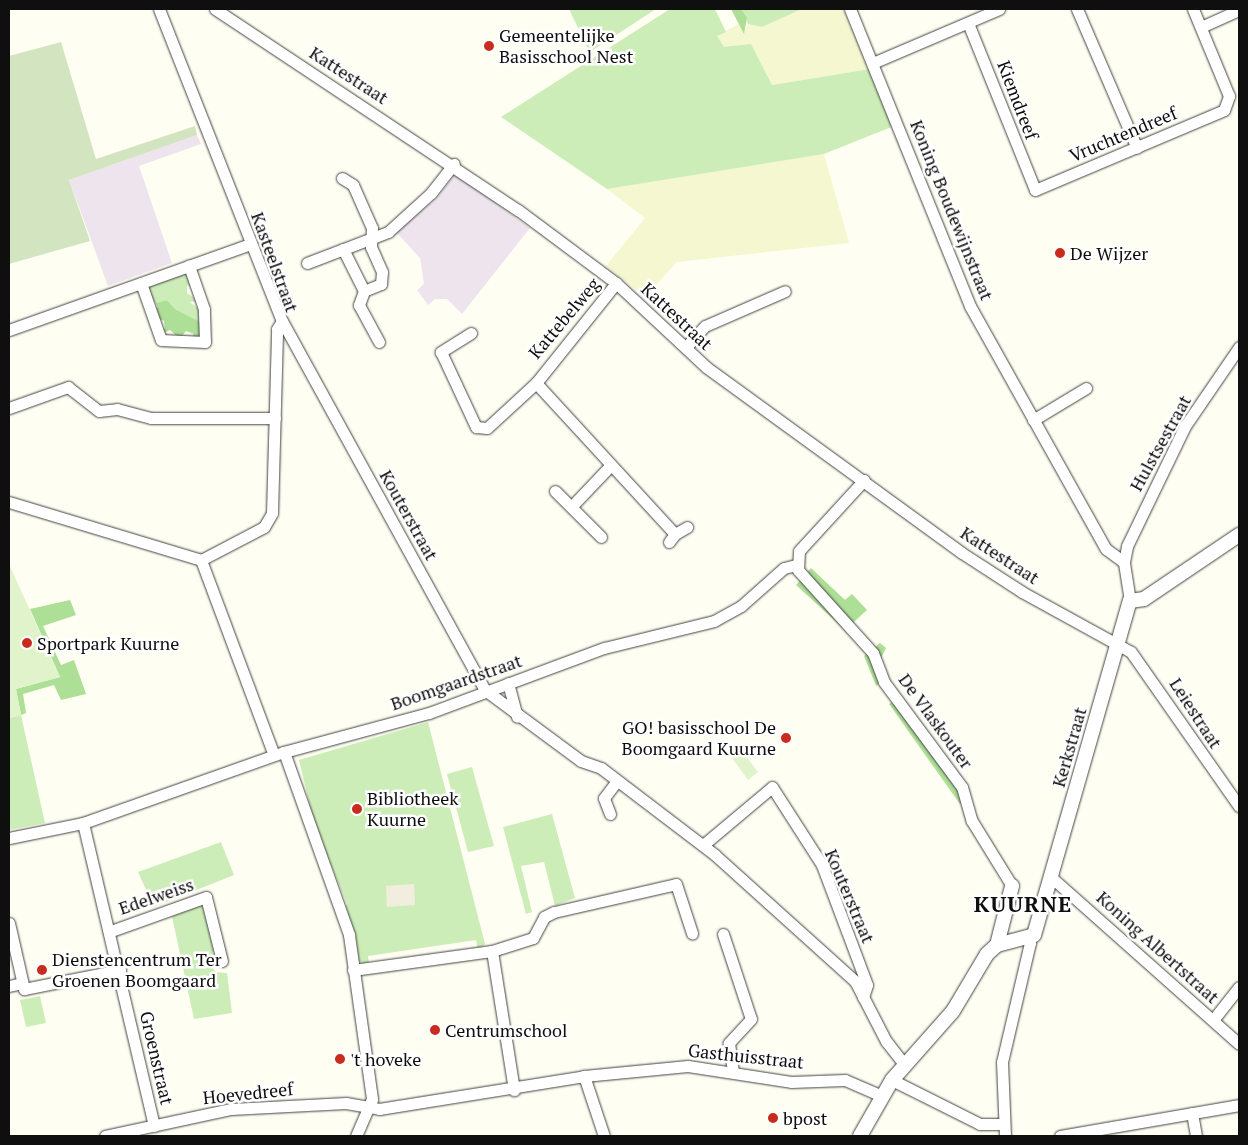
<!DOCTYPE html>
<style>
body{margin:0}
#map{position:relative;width:1248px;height:1145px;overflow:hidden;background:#fffef2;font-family:"PT Serif",serif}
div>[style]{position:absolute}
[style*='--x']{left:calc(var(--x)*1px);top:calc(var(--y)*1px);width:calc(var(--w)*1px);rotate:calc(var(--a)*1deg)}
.industrial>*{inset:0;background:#eee4ee}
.farmland>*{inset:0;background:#f5f7d0}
.green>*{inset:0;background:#cdedb8}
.forest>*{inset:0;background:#addf96}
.cemetery>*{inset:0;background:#d3e4c0}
.pitch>*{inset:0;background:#e0f3cb}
.plaza>*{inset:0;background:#f1eedf}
.roads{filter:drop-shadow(0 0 1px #424242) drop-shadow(0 0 1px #424242)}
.minor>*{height:11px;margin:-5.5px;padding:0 5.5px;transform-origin:5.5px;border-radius:5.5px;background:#fff}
.tertiary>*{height:14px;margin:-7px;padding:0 7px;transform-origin:7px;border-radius:7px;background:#fff}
.dots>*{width:14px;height:14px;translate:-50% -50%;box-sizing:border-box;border:2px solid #fff;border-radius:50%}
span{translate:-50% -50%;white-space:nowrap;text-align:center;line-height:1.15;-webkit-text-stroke:5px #fff;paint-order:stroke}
.poi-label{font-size:18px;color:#0f0f0f}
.left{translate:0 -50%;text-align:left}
.right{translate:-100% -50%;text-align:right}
.street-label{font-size:18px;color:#0f0f0f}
.district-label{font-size:22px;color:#0f0f0f;font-weight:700;letter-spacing:1px}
.frame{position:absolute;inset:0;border:10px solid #0f0f0f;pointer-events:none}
</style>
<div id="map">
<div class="industrial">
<i style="clip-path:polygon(197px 135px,201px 144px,139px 166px,172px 263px,108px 286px,69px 180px)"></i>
<i style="clip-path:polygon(456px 173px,530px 228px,462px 314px,447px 299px,435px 299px,428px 305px,417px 290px,424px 284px,420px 258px,396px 232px,437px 198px)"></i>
</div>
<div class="farmland">
<i style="clip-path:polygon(802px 9px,843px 9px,870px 69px,772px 85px,751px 45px,724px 48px,716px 36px,739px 24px,744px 33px,748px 24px,762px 27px)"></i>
<i style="clip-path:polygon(824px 154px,849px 243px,677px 262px,645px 297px,606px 266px,645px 218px,607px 189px)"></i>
</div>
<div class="green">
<i style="clip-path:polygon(569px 9px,656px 9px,593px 50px,587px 47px)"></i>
<i style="clip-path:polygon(670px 9px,715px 9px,726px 32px,717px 36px,724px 47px,751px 44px,772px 85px,870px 69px,894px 126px,824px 154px,607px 189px,501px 117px)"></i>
<i style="clip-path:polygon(741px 9px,802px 9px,762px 27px,748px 24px)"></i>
<i style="clip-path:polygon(185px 272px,194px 288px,187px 285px,187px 293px,198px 301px,190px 302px,201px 311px,203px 324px,175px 309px,167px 300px,156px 303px,148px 296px,148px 286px)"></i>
<i style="clip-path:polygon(21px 715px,45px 823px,9px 830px,9px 718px)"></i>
<i style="clip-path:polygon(428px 722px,485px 944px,478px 951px,476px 940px,368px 956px,369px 965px,363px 964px,356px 958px,344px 909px,347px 904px,314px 823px,299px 760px)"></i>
<i style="clip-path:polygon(472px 767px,494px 846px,468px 852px,447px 774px)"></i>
<i style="clip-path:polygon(552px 814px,575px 898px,555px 906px,544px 862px,521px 866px,532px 912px,526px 914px,503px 827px)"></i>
<i style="clip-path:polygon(221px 842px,234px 875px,154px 907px,138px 872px)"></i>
<i style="clip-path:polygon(204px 903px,214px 950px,209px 963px,216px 972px,227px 973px,232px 1013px,194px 1019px,171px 912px)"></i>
<i style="clip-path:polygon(40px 996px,46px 1023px,26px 1027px,20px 1000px)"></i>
</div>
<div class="forest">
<i style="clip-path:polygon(731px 9px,741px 9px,747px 18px,744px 34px)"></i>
<i style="clip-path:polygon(167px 300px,175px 309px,202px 323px,201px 336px,190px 339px,194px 334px,186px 331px,180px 339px,170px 330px,161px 334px,159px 326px,165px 329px,164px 321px,156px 317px,151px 305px,158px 308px,156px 303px)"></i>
<i style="clip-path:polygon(811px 568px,845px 600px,852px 594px,867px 610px,845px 630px,796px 585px)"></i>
<i style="clip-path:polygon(70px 600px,76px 615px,43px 626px,61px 665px,74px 660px,86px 694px,61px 700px,54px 685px,23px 694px,26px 713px,21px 715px,16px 689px,60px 677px,30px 609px)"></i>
<i style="clip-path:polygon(880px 643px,886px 648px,880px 660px,889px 678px,876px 686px,864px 656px)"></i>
<i style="clip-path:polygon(895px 700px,966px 799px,960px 804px,889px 704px)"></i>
</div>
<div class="cemetery">
<i style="clip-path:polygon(61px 42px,96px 159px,195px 126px,197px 135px,69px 180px,90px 241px,9px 264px,9px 56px)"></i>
</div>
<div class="pitch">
<i style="clip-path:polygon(9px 564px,60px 677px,16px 689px,21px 715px,9px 718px)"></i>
<i style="clip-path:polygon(742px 751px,758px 772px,748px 780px,732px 758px)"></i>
</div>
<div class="plaza">
<i style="clip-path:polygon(414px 884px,415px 905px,387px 907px,386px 886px)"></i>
</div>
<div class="roads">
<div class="minor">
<i style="--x:159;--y:9;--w:335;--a:68.5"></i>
<i style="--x:282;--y:321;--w:421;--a:61.2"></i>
<i style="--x:485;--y:690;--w:119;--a:36.5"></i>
<i style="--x:581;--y:761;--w:21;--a:19"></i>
<i style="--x:601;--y:768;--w:143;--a:37.3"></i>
<i style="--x:715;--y:855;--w:188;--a:42"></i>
<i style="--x:855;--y:981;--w:68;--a:62.7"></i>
<i style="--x:886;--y:1041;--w:29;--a:52"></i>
<i style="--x:215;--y:9;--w:364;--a:33.6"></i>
<i style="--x:518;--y:210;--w:122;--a:36.7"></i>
<i style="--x:616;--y:283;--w:123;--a:43"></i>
<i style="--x:706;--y:367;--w:316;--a:36"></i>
<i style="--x:962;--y:553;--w:72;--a:33"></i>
<i style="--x:1022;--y:592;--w:124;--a:28.8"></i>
<i style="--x:1131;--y:652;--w:188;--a:55"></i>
<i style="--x:850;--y:9;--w:320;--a:68"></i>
<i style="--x:970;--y:306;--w:278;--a:60.8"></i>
<i style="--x:1106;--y:549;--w:22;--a:36"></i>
<i style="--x:1077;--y:9;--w:151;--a:66.7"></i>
<i style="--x:968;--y:23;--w:180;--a:68.1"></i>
<i style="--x:1035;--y:190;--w:205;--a:-22.9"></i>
<i style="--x:1224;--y:110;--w:15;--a:-70"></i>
<i style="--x:1229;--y:96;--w:94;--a:-112.5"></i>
<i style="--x:1201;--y:27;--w:42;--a:-24.1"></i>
<i style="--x:875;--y:62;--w:135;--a:-23.1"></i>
<i style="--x:342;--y:178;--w:13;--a:32"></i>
<i style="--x:353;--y:185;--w:47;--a:66.2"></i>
<i style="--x:372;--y:228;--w:19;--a:93"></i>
<i style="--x:371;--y:247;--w:27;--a:66"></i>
<i style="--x:382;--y:272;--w:12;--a:95"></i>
<i style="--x:381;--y:284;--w:18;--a:158"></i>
<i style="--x:364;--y:291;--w:47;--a:-116.6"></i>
<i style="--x:307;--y:263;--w:87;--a:-20.9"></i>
<i style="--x:388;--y:232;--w:58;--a:-42.2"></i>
<i style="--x:431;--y:193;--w:37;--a:-52"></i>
<i style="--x:141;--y:283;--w:60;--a:70.7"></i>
<i style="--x:161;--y:340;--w:44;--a:2.6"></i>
<i style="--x:205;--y:342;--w:33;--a:-92"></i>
<i style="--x:204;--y:309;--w:46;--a:-109.2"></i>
<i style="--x:364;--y:291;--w:15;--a:110"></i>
<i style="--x:359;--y:305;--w:42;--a:61.6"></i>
<i style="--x:9;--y:330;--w:257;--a:-19.6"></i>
<i style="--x:471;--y:333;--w:36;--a:148"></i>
<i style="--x:441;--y:352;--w:83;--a:65"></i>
<i style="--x:476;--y:427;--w:11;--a:5"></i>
<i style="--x:487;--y:428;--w:67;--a:-42.6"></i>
<i style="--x:686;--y:347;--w:28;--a:-48"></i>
<i style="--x:705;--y:326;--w:87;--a:-23.6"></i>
<i style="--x:536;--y:383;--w:205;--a:47.4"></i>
<i style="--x:675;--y:534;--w:10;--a:127"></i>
<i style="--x:536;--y:383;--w:128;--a:-51.3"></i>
<i style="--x:9;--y:408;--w:63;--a:-19.6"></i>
<i style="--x:68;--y:387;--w:39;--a:38"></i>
<i style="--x:99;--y:411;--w:18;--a:-6"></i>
<i style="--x:117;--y:409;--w:35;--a:15"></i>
<i style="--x:151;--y:418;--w:124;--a:0"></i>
<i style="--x:1033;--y:420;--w:62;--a:-31.1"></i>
<i style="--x:864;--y:480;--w:96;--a:132.5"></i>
<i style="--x:799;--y:551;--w:19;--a:93"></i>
<i style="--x:798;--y:570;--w:112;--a:47.9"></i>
<i style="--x:873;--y:653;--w:31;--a:69"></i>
<i style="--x:884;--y:682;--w:131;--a:53.4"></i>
<i style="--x:962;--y:787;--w:35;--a:74"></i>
<i style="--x:972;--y:821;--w:76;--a:58.4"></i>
<i style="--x:555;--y:491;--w:65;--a:45"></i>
<i style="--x:9;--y:502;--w:201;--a:16.8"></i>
<i style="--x:572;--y:506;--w:55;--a:-46.5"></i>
<i style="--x:675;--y:534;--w:14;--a:-30"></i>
<i style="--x:201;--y:560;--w:71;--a:-27.6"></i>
<i style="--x:264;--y:527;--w:16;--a:-60"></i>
<i style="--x:272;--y:513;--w:184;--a:-88.4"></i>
<i style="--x:277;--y:329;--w:9;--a:-58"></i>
<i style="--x:201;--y:560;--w:208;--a:69.5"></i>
<i style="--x:1130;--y:601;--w:39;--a:-99"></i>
<i style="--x:1124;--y:562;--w:16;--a:-79"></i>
<i style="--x:1127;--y:546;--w:133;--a:-64.2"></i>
<i style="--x:1185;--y:426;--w:96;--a:-55.6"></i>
<i style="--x:508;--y:683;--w:35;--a:75"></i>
<i style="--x:284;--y:752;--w:194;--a:70.4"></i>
<i style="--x:349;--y:935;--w:166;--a:82"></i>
<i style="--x:372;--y:1099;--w:40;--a:113.4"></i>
<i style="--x:610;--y:814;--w:17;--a:-111"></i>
<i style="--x:604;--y:798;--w:21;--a:-53"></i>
<i style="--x:83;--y:823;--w:311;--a:76.8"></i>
<i style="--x:9;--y:838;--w:76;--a:-11.5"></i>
<i style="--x:83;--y:823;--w:213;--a:-19.5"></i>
<i style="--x:284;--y:752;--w:150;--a:-15.1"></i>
<i style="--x:429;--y:713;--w:187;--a:-20.4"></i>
<i style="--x:604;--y:648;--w:113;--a:-13.8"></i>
<i style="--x:714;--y:621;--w:31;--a:-29"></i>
<i style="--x:741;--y:606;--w:57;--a:-41.5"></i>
<i style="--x:784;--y:568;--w:12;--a:-14"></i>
<i style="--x:703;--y:845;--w:90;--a:-40"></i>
<i style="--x:772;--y:787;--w:93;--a:57.3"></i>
<i style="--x:822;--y:865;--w:128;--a:69.4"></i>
<i style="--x:867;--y:985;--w:13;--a:108"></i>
<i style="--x:1051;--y:877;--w:251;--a:41.6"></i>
<i style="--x:9;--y:923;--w:68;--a:77.2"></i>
<i style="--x:24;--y:989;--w:98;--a:-11.2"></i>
<i style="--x:111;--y:931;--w:101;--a:-19.7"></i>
<i style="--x:206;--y:897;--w:66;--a:76"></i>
<i style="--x:723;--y:934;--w:89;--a:71.8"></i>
<i style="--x:751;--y:1019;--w:33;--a:133"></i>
<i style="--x:729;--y:1043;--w:30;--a:82"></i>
<i style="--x:492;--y:951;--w:141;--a:81"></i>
<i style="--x:353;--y:970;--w:140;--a:-7.8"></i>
<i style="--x:492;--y:951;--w:43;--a:-17.6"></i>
<i style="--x:533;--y:938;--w:24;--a:-62"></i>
<i style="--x:544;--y:917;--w:11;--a:-27"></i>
<i style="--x:554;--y:912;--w:125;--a:-12.9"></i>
<i style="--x:676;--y:884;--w:52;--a:71.9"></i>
<i style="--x:9;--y:986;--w:13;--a:-13"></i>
<i style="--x:1213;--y:1020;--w:42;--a:-51.8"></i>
<i style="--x:584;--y:1076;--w:63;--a:71.6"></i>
<i style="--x:892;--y:1080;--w:98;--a:26.6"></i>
<i style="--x:980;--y:1124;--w:23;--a:0"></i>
<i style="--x:1192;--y:1113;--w:23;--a:80"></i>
<i style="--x:105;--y:1136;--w:129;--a:-12.1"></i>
<i style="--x:231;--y:1109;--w:115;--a:-3"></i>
<i style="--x:346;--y:1103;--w:34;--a:10"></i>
<i style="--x:379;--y:1109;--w:208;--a:-9.1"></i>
<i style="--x:584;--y:1076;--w:104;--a:-5.5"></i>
<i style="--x:688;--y:1066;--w:104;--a:8.8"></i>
<i style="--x:791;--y:1082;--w:54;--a:-2.1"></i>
<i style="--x:845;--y:1080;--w:40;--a:23.4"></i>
<i style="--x:1005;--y:1136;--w:74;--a:-92.3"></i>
<i style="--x:1002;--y:1062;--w:122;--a:-76.8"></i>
<i style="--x:1030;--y:943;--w:6;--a:-121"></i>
<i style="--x:1060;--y:1136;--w:182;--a:-9.8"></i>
</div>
<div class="tertiary">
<i style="--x:997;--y:945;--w:61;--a:-75.7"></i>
<i style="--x:860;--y:1136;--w:64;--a:-60.3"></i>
<i style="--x:892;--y:1080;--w:92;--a:-48.5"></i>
<i style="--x:953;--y:1011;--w:66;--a:-59.2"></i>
<i style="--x:987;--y:954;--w:13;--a:-42"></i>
<i style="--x:997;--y:945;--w:38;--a:-15"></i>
<i style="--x:1034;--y:935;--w:348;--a:-74"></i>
<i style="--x:1130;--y:601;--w:14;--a:-8"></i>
<i style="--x:1144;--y:599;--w:115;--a:-34"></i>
</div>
</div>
<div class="dots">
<i style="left:489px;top:46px;background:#c92c1e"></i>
<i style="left:1060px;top:253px;background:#c92c1e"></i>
<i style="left:27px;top:643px;background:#c92c1e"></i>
<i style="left:786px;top:738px;background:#c92c1e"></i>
<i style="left:357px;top:809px;background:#c92c1e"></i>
<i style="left:42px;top:970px;background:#c92c1e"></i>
<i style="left:435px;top:1030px;background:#c92c1e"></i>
<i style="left:340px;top:1059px;background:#c92c1e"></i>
<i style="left:773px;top:1118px;background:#c92c1e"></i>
</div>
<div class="poi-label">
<span class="left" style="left:499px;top:46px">Gemeentelijke<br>Basisschool Nest</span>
<span class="left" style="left:1070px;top:253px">De Wijzer</span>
<span class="left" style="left:37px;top:643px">Sportpark Kuurne</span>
<span class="right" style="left:776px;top:738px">GO! basisschool De<br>Boomgaard Kuurne</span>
<span class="left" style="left:367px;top:809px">Bibliotheek<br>Kuurne</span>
<span class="left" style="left:52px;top:970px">Dienstencentrum Ter<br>Groenen Boomgaard</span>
<span class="left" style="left:445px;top:1030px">Centrumschool</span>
<span class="left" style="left:350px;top:1059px">'t hoveke</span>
<span class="left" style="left:783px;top:1118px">bpost</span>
</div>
<div class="street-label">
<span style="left:349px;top:75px;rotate:33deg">Kattestraat</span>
<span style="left:1018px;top:100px;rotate:69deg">Kiemdreef</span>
<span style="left:1123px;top:134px;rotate:-23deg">Vruchtendreef</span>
<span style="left:952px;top:210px;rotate:68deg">Koning Boudewijnstraat</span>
<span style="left:275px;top:262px;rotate:70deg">Kasteelstraat</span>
<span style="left:677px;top:316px;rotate:43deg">Kattestraat</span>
<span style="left:564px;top:318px;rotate:-50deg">Kattebelweg</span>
<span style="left:1160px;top:443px;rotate:-61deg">Hulstsestraat</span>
<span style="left:409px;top:515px;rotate:61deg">Kouterstraat</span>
<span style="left:1000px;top:555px;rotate:33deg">Kattestraat</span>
<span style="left:456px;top:682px;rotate:-19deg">Boomgaardstraat</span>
<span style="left:1196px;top:713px;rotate:57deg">Leiestraat</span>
<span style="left:936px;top:721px;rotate:54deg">De Vlaskouter</span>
<span style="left:1069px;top:747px;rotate:-74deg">Kerkstraat</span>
<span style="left:156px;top:896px;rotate:-19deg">Edelweiss</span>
<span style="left:850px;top:896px;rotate:67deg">Kouterstraat</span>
<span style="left:1158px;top:947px;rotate:42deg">Koning Albertstraat</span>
<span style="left:746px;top:1056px;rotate:6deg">Gasthuisstraat</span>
<span style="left:157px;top:1058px;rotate:77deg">Groenstraat</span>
<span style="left:248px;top:1093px;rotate:-6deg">Hoevedreef</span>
</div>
<div class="district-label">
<span style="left:1023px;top:904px">KUURNE</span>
</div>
<div class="frame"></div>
</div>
